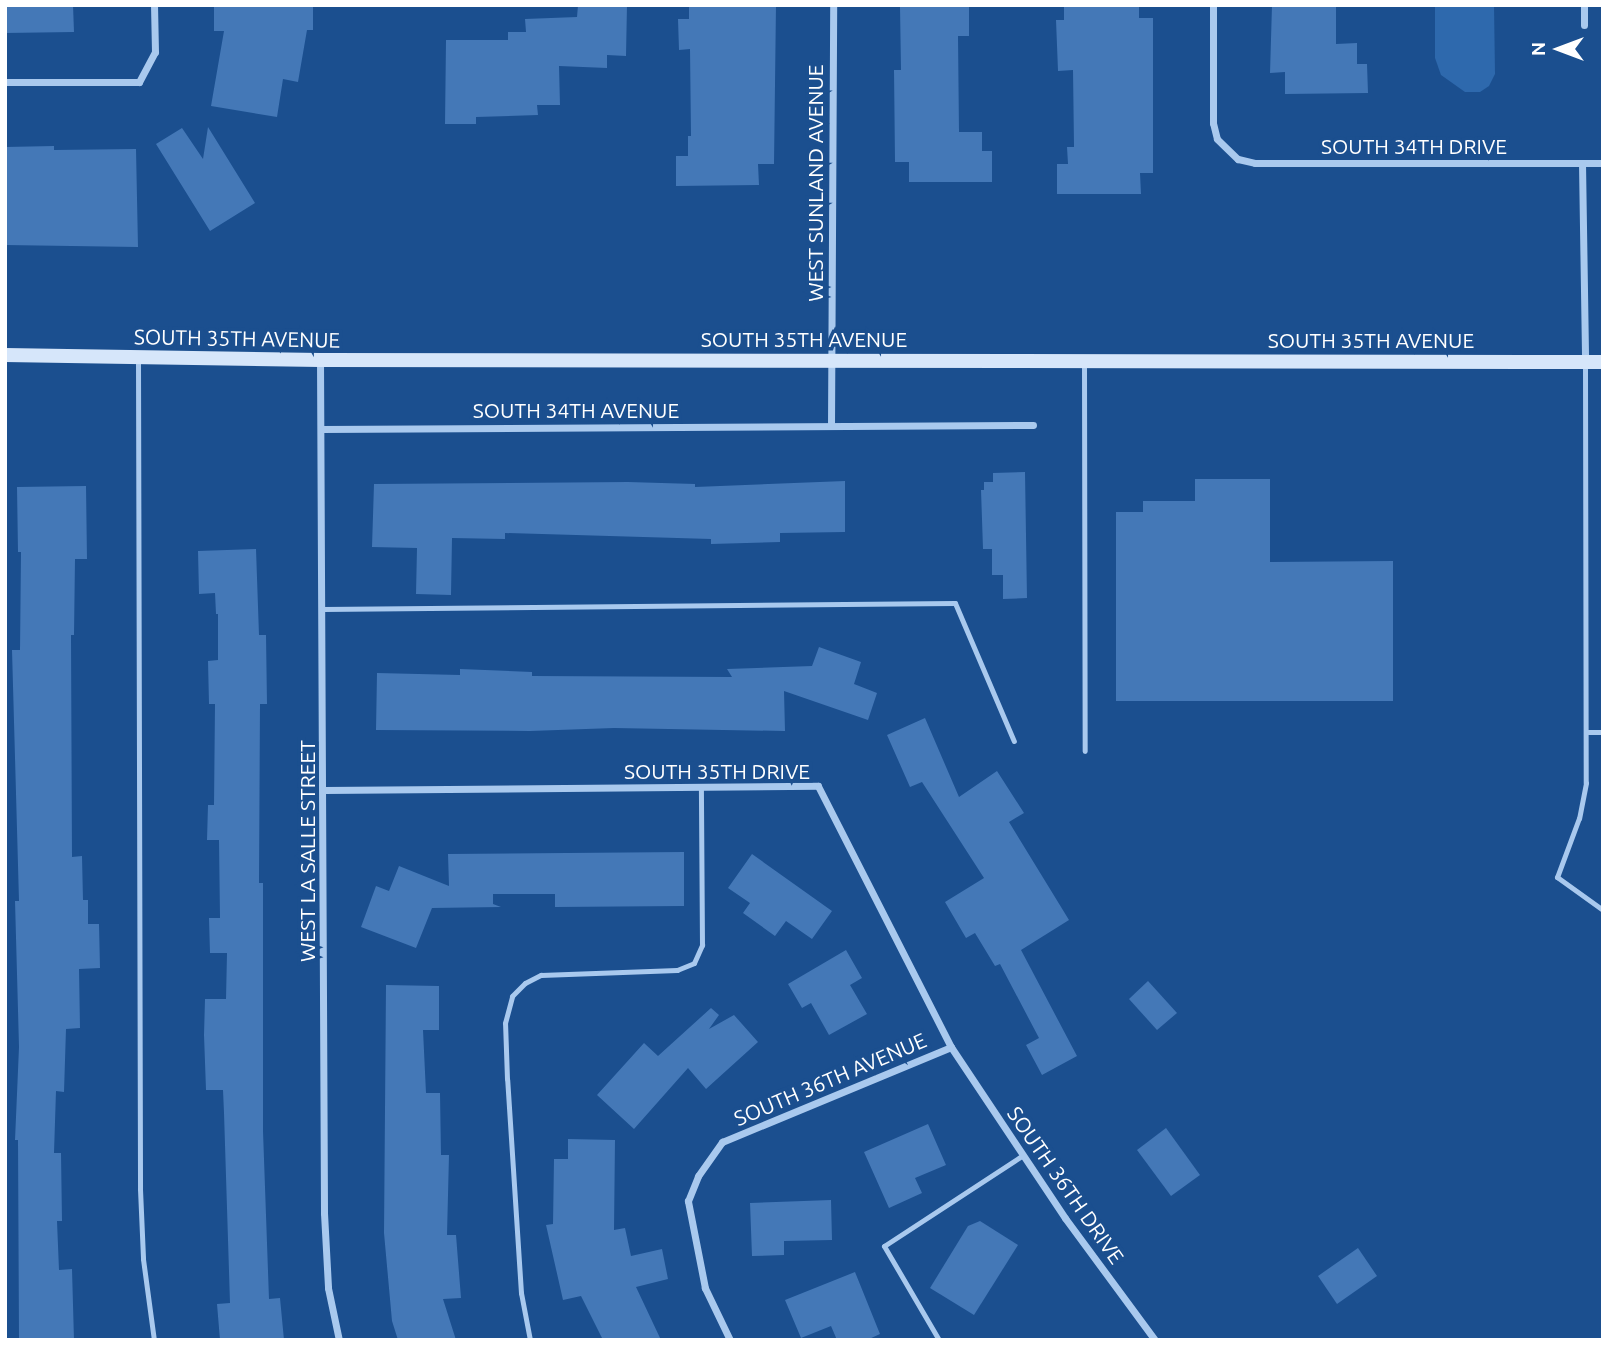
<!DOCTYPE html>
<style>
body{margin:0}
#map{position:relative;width:1608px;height:1345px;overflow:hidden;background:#1b4f8f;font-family:Ubuntu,sans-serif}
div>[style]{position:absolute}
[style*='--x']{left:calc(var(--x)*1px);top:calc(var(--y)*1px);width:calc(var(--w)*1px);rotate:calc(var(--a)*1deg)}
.green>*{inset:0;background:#2e69ad}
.building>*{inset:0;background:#4478b7}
.lane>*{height:5px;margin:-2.5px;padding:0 2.5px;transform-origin:2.5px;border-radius:2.5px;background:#a9c9ee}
.street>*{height:7px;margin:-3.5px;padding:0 3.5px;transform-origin:3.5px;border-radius:3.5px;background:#a9c9ee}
.secondary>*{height:14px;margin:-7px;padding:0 7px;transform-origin:7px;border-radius:7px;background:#d6e6fa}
span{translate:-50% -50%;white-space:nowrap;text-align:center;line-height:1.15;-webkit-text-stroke:7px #1b4f8f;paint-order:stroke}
.street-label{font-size:21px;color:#fff}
.frame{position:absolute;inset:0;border:7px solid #fff;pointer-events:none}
.north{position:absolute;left:1524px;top:14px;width:70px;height:70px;-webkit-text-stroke:5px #1b4f8f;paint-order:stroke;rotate:270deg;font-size:19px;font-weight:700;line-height:28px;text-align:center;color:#fff}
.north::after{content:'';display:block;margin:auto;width:24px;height:32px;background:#fff;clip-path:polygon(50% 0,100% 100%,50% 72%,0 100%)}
</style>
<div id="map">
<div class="green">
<i style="clip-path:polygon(1435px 5px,1494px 5px,1495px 74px,1489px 86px,1480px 92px,1465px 92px,1441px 75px,1435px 58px)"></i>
</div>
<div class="building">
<i style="clip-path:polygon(5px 5px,73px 5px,74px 32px,5px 33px)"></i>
<i style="clip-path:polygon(214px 5px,313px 5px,313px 30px,307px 30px,298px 82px,283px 79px,277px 117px,211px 106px,224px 31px,214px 31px)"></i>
<i style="clip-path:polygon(578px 5px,627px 5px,626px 56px,607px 55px,607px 68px,559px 66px,560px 105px,537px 105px,538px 115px,476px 117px,476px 124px,445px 124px,446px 40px,508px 40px,508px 32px,526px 32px,525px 19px,577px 17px)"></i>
<i style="clip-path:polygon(689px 5px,776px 5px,774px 164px,758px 164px,759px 185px,676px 186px,676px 156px,688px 156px,688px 136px,691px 136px,690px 49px,679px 50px,678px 19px,689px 19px)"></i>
<i style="clip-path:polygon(1064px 5px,1139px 5px,1139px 18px,1153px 18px,1153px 173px,1140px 173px,1141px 194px,1057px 194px,1057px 164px,1068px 164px,1067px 147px,1074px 147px,1073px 70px,1058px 71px,1056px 20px,1064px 20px)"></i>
<i style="clip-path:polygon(1272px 5px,1336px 5px,1336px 44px,1357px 43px,1357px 64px,1367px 64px,1368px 93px,1285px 94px,1285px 72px,1270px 73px)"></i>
<i style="clip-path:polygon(900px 7px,969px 7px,969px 36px,958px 36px,959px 132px,982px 132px,982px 151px,992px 151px,992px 182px,909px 182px,909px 162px,895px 162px,894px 70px,901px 70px)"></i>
<i style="clip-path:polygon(208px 127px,255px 203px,210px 231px,156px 144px,182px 128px,203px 159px)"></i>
<i style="clip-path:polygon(54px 146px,54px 150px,136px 149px,138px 247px,5px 245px,5px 147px)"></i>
<i style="clip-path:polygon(1025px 472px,1027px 598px,1003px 599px,1003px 575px,992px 575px,992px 549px,983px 549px,981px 490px,984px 490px,984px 482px,993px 482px,993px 473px)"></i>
<i style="clip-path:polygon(1195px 479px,1270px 479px,1270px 562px,1393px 561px,1393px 701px,1116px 701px,1116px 512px,1143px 512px,1143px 501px,1195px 501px)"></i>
<i style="clip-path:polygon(845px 481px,845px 532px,780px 533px,780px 542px,711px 544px,711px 539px,505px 533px,505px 539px,452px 538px,451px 595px,416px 594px,417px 548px,372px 547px,374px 484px,628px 482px,695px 484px,695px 487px)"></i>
<i style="clip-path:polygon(86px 486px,87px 559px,75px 559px,74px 635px,71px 635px,72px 857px,82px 856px,83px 900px,88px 900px,88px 924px,99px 924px,100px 968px,79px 969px,80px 1028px,66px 1029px,64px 1092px,56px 1091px,54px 1153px,61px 1153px,62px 1221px,57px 1221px,59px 1270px,72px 1269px,74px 1340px,19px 1340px,18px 1140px,15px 1140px,19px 1047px,15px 901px,19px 901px,12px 650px,20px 650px,21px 552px,18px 552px,17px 487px)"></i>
<i style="clip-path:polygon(256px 549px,259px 635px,266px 635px,267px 704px,260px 704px,259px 883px,263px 883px,263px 1131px,269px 1299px,280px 1298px,284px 1340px,220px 1340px,217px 1304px,230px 1303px,224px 1113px,223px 1090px,206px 1090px,204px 1035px,205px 999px,226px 999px,227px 953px,210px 953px,209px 918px,220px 918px,219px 840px,207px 840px,208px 805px,214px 805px,215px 704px,209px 704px,208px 661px,218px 660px,218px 614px,216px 614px,215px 593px,199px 594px,198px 551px)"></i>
<i style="clip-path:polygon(819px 647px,861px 662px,854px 684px,877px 693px,868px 720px,784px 691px,785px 731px,614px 728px,530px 731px,376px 730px,377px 673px,460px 675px,460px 669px,532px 672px,532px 676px,732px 677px,727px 669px,812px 666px)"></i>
<i style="clip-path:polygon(925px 718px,959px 797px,997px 771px,1024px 813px,1009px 822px,1069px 920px,1021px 950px,1077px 1056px,1042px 1075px,1026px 1045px,1039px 1038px,1000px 964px,995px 966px,975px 933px,966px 938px,945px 902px,984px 878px,922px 782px,910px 787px,887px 735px)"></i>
<i style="clip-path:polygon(684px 852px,684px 906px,555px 907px,555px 894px,493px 894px,493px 904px,501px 907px,432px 908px,416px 948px,361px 927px,376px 886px,389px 891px,399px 866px,449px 886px,448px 854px)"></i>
<i style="clip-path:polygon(752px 854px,832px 911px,812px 939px,786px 921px,775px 936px,743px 913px,750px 903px,728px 888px)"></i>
<i style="clip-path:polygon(846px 950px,862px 978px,850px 985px,867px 1014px,829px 1035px,811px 1003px,802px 1008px,788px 984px)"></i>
<i style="clip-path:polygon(1148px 981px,1177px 1013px,1157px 1030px,1129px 999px)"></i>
<i style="clip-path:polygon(386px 985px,439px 986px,439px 1030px,423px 1030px,426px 1093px,440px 1093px,441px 1155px,449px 1155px,447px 1235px,456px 1235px,461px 1298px,443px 1299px,456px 1340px,398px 1340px,392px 1321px,384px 1233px)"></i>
<i style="clip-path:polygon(711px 1008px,719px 1015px,709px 1029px,734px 1015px,758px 1042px,706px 1089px,688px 1068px,634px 1129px,597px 1095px,644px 1043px,658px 1056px)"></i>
<i style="clip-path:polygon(928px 1124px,946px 1165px,915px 1178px,922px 1193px,889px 1208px,864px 1152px)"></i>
<i style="clip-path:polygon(1166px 1128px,1200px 1175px,1171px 1196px,1137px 1150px)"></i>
<i style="clip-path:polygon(568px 1139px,615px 1140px,614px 1230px,625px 1228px,631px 1256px,662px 1249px,668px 1279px,636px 1287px,661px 1340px,603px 1340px,581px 1296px,563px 1300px,546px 1225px,553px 1224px,554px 1159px,568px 1159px)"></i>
<i style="clip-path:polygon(831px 1200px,832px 1240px,784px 1241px,784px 1255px,752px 1256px,750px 1203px)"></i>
<i style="clip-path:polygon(980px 1221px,1018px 1245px,974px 1315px,930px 1288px,968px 1226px)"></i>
<i style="clip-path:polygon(1358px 1248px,1377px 1276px,1337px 1304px,1318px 1276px)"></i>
<i style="clip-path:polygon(855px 1272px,880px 1334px,867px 1340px,837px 1340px,831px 1326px,801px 1338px,785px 1300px)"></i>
</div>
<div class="lane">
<i style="--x:138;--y:360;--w:829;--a:89.86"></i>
<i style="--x:140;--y:1189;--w:70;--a:87.5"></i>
<i style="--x:143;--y:1259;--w:82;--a:82.3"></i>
<i style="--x:1084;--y:363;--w:388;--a:89.9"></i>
<i style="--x:1585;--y:364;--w:419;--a:89.9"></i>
<i style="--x:1586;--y:783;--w:36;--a:101"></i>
<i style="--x:1579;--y:818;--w:63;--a:110.4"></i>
<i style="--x:1557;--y:877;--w:57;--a:35.7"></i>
<i style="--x:323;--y:609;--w:632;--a:-0.54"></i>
<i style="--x:955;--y:603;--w:150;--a:66.9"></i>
<i style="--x:1588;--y:732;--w:15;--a:0"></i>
<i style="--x:530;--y:1340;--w:48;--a:-100.8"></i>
<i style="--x:521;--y:1293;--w:214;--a:-93.7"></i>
<i style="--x:507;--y:1079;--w:56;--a:-92"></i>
<i style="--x:505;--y:1023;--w:28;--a:-75"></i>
<i style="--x:512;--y:996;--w:18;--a:-45"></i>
<i style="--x:525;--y:983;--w:18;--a:-27"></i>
<i style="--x:541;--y:975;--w:136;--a:-2.1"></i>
<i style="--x:677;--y:970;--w:18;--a:-22"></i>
<i style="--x:694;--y:963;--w:20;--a:-66"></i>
<i style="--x:702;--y:945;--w:158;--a:-90.4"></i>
<i style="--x:939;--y:1340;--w:109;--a:-120.3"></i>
<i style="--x:884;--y:1246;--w:166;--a:-33.2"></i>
</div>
<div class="street">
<i style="--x:1213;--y:5;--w:118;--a:90"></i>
<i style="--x:1213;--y:123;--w:16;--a:76"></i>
<i style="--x:1217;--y:139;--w:29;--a:44"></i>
<i style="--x:1238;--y:159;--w:17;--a:13"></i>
<i style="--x:1255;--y:163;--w:348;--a:0"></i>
<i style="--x:1584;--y:5;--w:20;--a:90"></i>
<i style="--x:5;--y:82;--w:134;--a:0"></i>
<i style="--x:139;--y:82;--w:34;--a:-62"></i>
<i style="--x:155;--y:52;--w:47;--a:-91.2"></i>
<i style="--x:1582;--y:163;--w:199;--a:89.1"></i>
<i style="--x:320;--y:360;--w:853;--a:89.73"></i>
<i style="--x:324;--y:1213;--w:75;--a:86.9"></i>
<i style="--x:328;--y:1288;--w:53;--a:78.1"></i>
<i style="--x:831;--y:426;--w:421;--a:-89.7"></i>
<i style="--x:321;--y:429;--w:712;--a:-0.32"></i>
<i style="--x:324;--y:790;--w:494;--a:-0.5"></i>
<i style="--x:818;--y:786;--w:293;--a:63"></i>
<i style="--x:951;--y:1047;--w:206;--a:56.3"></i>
<i style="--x:1065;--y:1218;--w:152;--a:53.6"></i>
<i style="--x:730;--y:1340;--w:58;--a:-115.7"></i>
<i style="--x:705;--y:1288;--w:89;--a:-101.1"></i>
<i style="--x:688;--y:1201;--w:27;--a:-68"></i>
<i style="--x:698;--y:1176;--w:42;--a:-54.8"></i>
<i style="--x:722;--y:1142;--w:248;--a:-22.5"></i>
</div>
<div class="secondary">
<i style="--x:5;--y:355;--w:315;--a:0.9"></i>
<i style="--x:320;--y:360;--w:1283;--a:0.09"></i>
</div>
<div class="street-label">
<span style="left:1414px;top:146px">SOUTH 34TH DRIVE</span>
<span style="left:815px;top:183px;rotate:-90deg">WEST SUNLAND AVENUE</span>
<span style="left:237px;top:338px;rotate:1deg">SOUTH 35TH AVENUE</span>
<span style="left:804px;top:339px">SOUTH 35TH AVENUE</span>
<span style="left:1371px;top:340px">SOUTH 35TH AVENUE</span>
<span style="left:576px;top:410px">SOUTH 34TH AVENUE</span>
<span style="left:717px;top:771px">SOUTH 35TH DRIVE</span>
<span style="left:307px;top:851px;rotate:-90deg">WEST LA SALLE STREET</span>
<span style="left:830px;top:1079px;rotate:-23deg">SOUTH 36TH AVENUE</span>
<span style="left:1066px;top:1185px;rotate:55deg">SOUTH 36TH DRIVE</span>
</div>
<div class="frame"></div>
<div class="north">N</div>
</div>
